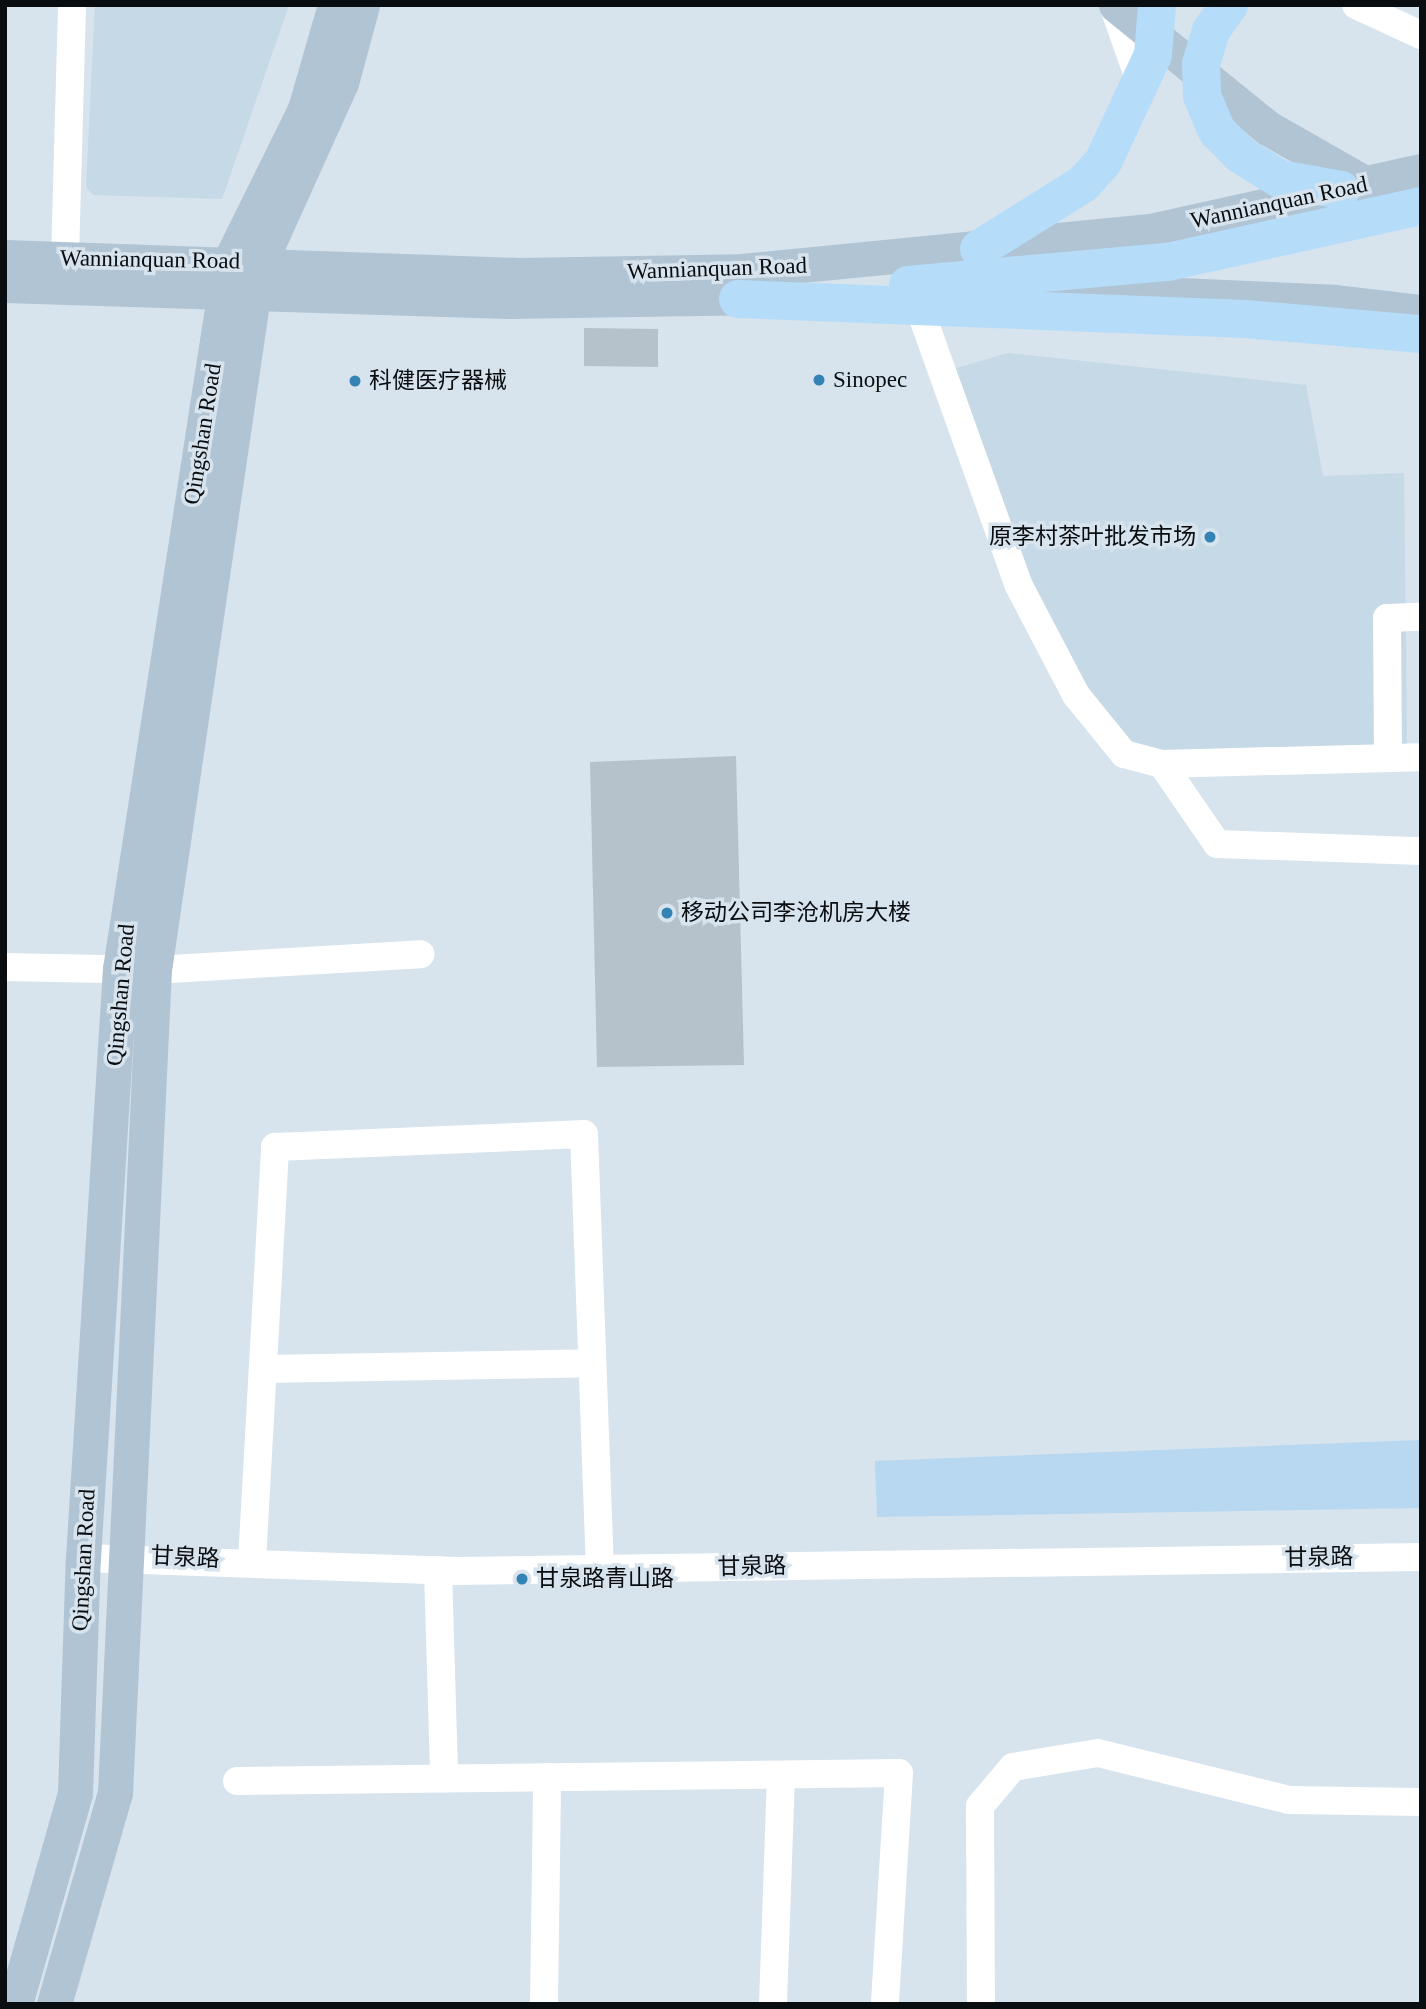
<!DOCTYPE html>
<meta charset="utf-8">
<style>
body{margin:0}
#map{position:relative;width:1426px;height:2009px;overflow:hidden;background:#d7e3ed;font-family:"Times New Roman","Noto Sans SC",serif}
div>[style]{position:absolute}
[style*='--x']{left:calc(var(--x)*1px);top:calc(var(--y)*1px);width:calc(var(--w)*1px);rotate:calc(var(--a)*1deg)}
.built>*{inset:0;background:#c5d9e7}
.green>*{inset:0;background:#b7d8f0}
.building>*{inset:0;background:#b6c2cb}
.minor>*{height:28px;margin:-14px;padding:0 14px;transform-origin:14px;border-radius:14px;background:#fff}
.major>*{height:35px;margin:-17.5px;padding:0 17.5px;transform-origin:17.5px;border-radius:17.5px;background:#b0c4d4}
.highway>*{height:38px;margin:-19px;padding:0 19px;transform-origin:19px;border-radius:19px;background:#b5ddfa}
.dots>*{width:19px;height:19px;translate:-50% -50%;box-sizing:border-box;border:4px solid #d7e3ed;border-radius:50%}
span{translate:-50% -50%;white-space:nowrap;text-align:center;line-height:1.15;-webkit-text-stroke:7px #d7e3ed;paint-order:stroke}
.street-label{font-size:23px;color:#090d10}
.poi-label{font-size:23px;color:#090d10}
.left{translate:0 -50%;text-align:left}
.right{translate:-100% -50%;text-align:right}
.frame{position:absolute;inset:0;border:7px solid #090d10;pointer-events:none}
</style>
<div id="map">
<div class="built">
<i style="clip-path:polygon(95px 5px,289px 5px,222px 199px,93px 195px,86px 187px)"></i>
<i style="clip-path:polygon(1008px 353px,1306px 385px,1323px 476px,1404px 473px,1407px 745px,1150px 750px,1128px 743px,1104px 717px,1038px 596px,953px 369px)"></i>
</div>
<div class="green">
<i style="clip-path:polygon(1421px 1440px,1421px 1508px,877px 1517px,875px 1461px)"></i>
</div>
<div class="building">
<i style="clip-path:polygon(584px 328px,658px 329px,658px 367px,584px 366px)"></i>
<i style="clip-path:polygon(736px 756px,744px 1065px,597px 1067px,590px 762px)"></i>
</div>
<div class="minor">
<i style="--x:1113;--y:5;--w:87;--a:70.5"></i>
<i style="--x:1356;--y:5;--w:72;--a:24.8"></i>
<i style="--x:65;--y:258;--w:253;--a:-88.4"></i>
<i style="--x:919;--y:307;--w:296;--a:70.3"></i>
<i style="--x:1019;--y:586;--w:123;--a:62.4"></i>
<i style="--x:1076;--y:695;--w:76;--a:50.9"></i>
<i style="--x:1124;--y:754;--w:39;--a:15"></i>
<i style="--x:1162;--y:764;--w:259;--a:-1.5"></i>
<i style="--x:1388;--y:758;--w:140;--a:-90.4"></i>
<i style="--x:1387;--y:618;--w:34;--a:-2"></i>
<i style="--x:1162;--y:764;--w:97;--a:55.5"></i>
<i style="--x:1217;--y:844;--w:204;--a:2"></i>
<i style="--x:5;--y:967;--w:149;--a:1.2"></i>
<i style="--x:154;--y:970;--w:267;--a:-3.4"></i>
<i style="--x:263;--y:1369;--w:329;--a:-1"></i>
<i style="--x:83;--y:1558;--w:374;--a:2"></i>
<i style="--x:457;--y:1571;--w:964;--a:-0.83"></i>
<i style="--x:252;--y:1561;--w:415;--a:-86.8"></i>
<i style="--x:275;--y:1147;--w:309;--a:-2.4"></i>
<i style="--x:584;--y:1134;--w:435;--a:87.9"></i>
<i style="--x:438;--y:1570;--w:208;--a:88.3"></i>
<i style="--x:237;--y:1781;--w:662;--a:-0.69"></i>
<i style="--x:899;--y:1773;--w:231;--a:93.5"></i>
<i style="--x:544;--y:2004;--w:227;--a:-89.2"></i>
<i style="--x:773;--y:2004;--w:229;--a:-88"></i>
<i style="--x:981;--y:2004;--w:198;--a:-90.3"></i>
<i style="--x:980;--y:1806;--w:51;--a:-49.8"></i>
<i style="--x:1013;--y:1767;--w:86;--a:-9.4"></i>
<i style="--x:1098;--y:1753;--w:197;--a:13.8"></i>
<i style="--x:1289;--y:1800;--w:132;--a:0.9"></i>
</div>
<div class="major">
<i style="--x:1116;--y:5;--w:196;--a:39"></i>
<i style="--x:1268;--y:128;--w:123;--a:29.7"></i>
<i style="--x:5;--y:257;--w:514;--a:2.01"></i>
<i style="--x:519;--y:275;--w:222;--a:-1"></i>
<i style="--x:741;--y:271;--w:411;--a:-5.6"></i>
<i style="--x:1150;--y:231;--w:278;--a:-12.5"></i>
<i style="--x:5;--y:285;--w:503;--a:1.82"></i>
<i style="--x:508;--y:301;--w:260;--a:-0.9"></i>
<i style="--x:1019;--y:288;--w:315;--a:2.5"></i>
<i style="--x:1334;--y:302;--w:88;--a:6.6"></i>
<i style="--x:15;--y:2004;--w:219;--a:-74.1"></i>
<i style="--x:75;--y:1793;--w:235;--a:-88.1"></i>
<i style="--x:83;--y:1558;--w:590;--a:-86.41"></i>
<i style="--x:120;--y:969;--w:688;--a:-81.22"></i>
<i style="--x:225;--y:289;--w:28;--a:-80"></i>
<i style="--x:230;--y:261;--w:169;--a:-63.7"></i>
<i style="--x:305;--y:109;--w:108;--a:-73.9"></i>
<i style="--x:54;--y:2004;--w:220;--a:-73.9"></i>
<i style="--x:115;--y:1793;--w:824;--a:-87.29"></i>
<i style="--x:154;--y:970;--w:688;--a:-81.65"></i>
<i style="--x:254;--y:289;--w:28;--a:-77"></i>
<i style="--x:260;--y:262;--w:196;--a:-65.7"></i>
<i style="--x:341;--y:83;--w:81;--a:-74.9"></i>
</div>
<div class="highway">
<i style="--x:1229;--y:5;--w:32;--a:125"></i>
<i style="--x:1211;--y:31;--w:34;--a:107"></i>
<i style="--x:1201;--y:64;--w:32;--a:88"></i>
<i style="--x:1202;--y:96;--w:38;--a:67"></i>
<i style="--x:1217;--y:131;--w:34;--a:45"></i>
<i style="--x:1241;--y:155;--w:46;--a:31.6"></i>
<i style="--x:1280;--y:179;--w:62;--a:10.2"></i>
<i style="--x:979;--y:249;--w:123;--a:-32"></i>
<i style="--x:1083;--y:184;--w:30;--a:-48"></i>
<i style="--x:1103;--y:162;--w:118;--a:-65"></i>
<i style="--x:1153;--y:55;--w:50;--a:-85.4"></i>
<i style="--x:908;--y:285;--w:261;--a:-5.1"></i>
<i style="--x:1168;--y:262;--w:259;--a:-12.5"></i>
<i style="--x:738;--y:299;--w:507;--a:2.26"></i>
<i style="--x:1245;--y:319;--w:177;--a:4.9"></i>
</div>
<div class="dots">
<i style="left:819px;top:380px;background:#3483b5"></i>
<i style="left:355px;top:381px;background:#3483b5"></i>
<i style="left:1210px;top:537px;background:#3483b5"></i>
<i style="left:667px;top:913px;background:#3483b5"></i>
<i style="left:522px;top:1579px;background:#3483b5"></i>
</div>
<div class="street-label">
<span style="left:1279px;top:203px;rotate:-12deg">Wannianquan Road</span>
<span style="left:150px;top:260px;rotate:1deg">Wannianquan Road</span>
<span style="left:717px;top:269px;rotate:-2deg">Wannianquan Road</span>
<span style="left:203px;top:434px;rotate:-81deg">Qingshan Road</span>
<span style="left:121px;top:995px;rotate:-85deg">Qingshan Road</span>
<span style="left:185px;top:1558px;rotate:3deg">甘泉路</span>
<span style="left:1319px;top:1558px;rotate:-1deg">甘泉路</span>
<span style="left:84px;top:1560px;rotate:-87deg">Qingshan Road</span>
<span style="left:752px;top:1567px;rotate:-1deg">甘泉路</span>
</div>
<div class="poi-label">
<span class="left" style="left:833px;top:380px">Sinopec</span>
<span class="left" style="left:369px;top:381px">科健医疗器械</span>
<span class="right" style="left:1196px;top:537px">原李村茶叶批发市场</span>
<span class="left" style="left:681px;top:913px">移动公司李沧机房大楼</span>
<span class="left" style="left:536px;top:1579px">甘泉路青山路</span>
</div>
<div class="frame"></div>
</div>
